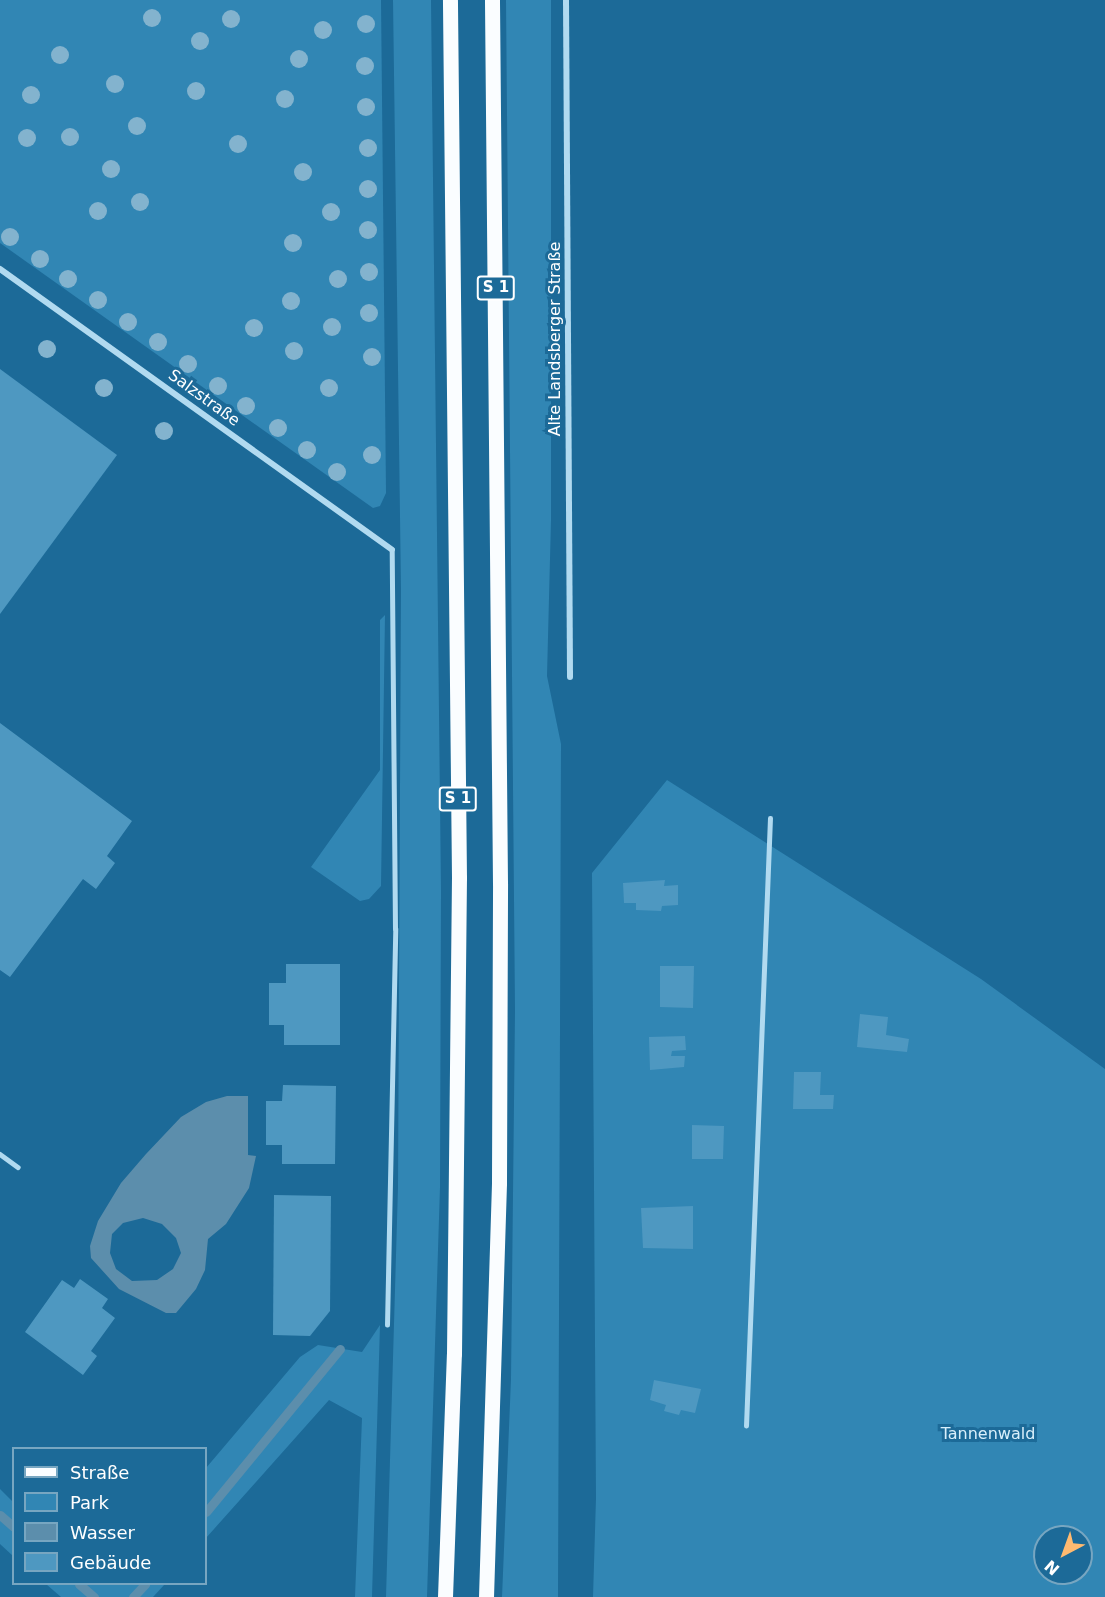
<!DOCTYPE html>
<meta charset="utf-8">
<style>
body{margin:0}
#map{position:relative;width:1105px;height:1597px;overflow:hidden;background:#1c6a98;font-family:"DejaVu Sans",sans-serif}
div>[style]{position:absolute}
[style*='--x']{left:calc(var(--x)*1px);top:calc(var(--y)*1px);width:calc(var(--w)*1px);rotate:calc(var(--a)*1deg)}
.green>*{inset:0;background:#3186b4}
.water>*{inset:0;background:#5c8eac}
.stream>*{height:9px;margin:-4.5px;padding:0 4.5px;transform-origin:4.5px;border-radius:4.5px;background:#5c8eac}
.building>*{inset:0;background:#4e98c1}
.service>*{height:4.5px;margin:-2.25px;padding:0 2.25px;transform-origin:2.25px;border-radius:2.25px;background:#b1daf0}
.minor>*{height:6px;margin:-3px;padding:0 3px;transform-origin:3px;border-radius:3px;background:#b1daf0}
.primary>*{height:15px;margin:-7.5px;padding:0 7.5px;transform-origin:7.5px;border-radius:7.5px;background:#fafdff}
.trees>*{width:18px;height:18px;margin:-9px;border-radius:50%;background:#83b3ce}
span{translate:-50% -50%;white-space:nowrap;text-align:center;line-height:1.15;-webkit-text-stroke:6px #1c6a98;paint-order:stroke}
.shield-label span{padding:2px 4px;background:#1c6a98;border:2px solid;border-radius:4px;-webkit-text-stroke-width:0}
.shield-label{font-size:15px;color:#fff;font-weight:700}
.street-label{font-size:16px;color:#fff}
.park-label{font-size:16px;color:#d8effb}
.legend{position:absolute;left:12px;top:1447px;width:195px;height:138px;box-sizing:border-box;background:#1c6a98;border:2px solid #77a6c1;margin:0;padding:8px 10px;list-style:none;font-size:18px;color:#fff}
.legend li{display:flex;align-items:center;gap:12px;height:30px}
.legend b{width:30px;border:2px solid #77a6c1}
.north{position:absolute;left:1033px;top:1525px;width:60px;height:60px;box-sizing:border-box;background:#1c6a98;border:2px solid #77a6c1;border-radius:50%;rotate:221deg;font-size:16px;font-weight:700;line-height:24px;text-align:center;color:#fff}
.north::after{content:'';display:block;margin:auto;width:21px;height:27px;background:#ffba70;clip-path:polygon(50% 0,100% 100%,50% 72%,0 100%)}
</style>
<div id="map">
<div class="green">
<i style="clip-path:polygon(0 0,381px 0,386px 493px,380px 506px,373px 508px,0 243px)"></i>
<i style="clip-path:polygon(393px 0,431px 0,441px 891px,440px 1187px,427px 1597px,386px 1597px,398px 1187px,401px 590px)"></i>
<i style="clip-path:polygon(506px 0,551px 0,551px 520px,547px 676px,561px 744px,558px 1597px,502px 1597px,511px 1379px,515px 1011px)"></i>
<i style="clip-path:polygon(385px 615px,381px 886px,369px 899px,360px 901px,311px 867px,380px 770px,380px 620px)"></i>
<i style="clip-path:polygon(evenodd,667px 780px,981px 979px,1105px 1069px,1105px 1597px,593px 1597px,596px 1498px,592px 873px,667px 780px,1045px 1537px,1081px 1537px,1081px 1573px,1045px 1573px,1045px 1537px)"></i>
<i style="clip-path:polygon(380px 1325px,372px 1597px,355px 1597px,362px 1418px,329px 1400px,206px 1538px,206px 1468px,300px 1357px,318px 1345px,362px 1352px)"></i>
<i style="clip-path:polygon(0 1489px,13px 1502px,13px 1556px,0 1544px)"></i>
<i style="clip-path:polygon(46px 1584px,165px 1584px,153px 1597px,61px 1597px)"></i>
</div>
<div class="water">
<i style="clip-path:polygon(evenodd,227px 1096px,248px 1096px,248px 1155px,256px 1156px,249px 1188px,226px 1224px,208px 1239px,205px 1270px,196px 1289px,176px 1313px,166px 1313px,119px 1289px,91px 1258px,90px 1246px,98px 1221px,121px 1183px,146px 1154px,181px 1117px,206px 1102px,227px 1096px,143px 1218px,162px 1224px,176px 1238px,181px 1253px,173px 1269px,157px 1280px,132px 1281px,116px 1269px,110px 1253px,112px 1234px,123px 1223px,143px 1218px)"></i>
</div>
<div class="stream">
<i style="--x:206;--y:1512;--w:211;--a:-50.6"></i>
<i style="--x:0;--y:1515;--w:18;--a:41"></i>
<i style="--x:79;--y:1584;--w:20;--a:41"></i>
<i style="--x:133;--y:1597;--w:18;--a:-47"></i>
</div>
<div class="building">
<i style="clip-path:polygon(0 369px,117px 455px,0 614px)"></i>
<i style="clip-path:polygon(0 723px,132px 821px,107px 856px,115px 863px,96px 889px,83px 879px,10px 977px,0 970px)"></i>
<i style="clip-path:polygon(665px 880px,664px 886px,678px 885px,678px 905px,662px 906px,661px 911px,636px 910px,636px 903px,624px 903px,623px 883px)"></i>
<i style="clip-path:polygon(286px 964px,340px 964px,340px 1045px,284px 1045px,284px 1025px,269px 1025px,269px 983px,286px 983px)"></i>
<i style="clip-path:polygon(660px 966px,694px 966px,693px 1008px,660px 1007px)"></i>
<i style="clip-path:polygon(860px 1014px,888px 1017px,886px 1035px,909px 1039px,907px 1052px,857px 1047px)"></i>
<i style="clip-path:polygon(685px 1036px,686px 1050px,672px 1051px,671px 1056px,685px 1056px,684px 1067px,650px 1070px,649px 1037px)"></i>
<i style="clip-path:polygon(794px 1072px,821px 1072px,820px 1095px,834px 1095px,833px 1109px,793px 1109px)"></i>
<i style="clip-path:polygon(283px 1085px,336px 1086px,335px 1164px,282px 1164px,282px 1145px,266px 1145px,266px 1101px,282px 1101px)"></i>
<i style="clip-path:polygon(692px 1125px,724px 1126px,723px 1159px,692px 1159px)"></i>
<i style="clip-path:polygon(274px 1195px,331px 1196px,330px 1311px,310px 1336px,273px 1335px)"></i>
<i style="clip-path:polygon(693px 1206px,693px 1249px,643px 1248px,641px 1208px)"></i>
<i style="clip-path:polygon(80px 1279px,108px 1299px,102px 1308px,115px 1318px,91px 1351px,97px 1356px,83px 1375px,25px 1332px,62px 1280px,74px 1288px)"></i>
<i style="clip-path:polygon(654px 1380px,701px 1389px,695px 1413px,681px 1410px,679px 1415px,664px 1411px,666px 1405px,650px 1400px)"></i>
</div>
<div class="service">
<i style="--x:0;--y:1154;--w:22;--a:36"></i>
<i style="--x:387;--y:1325;--w:396;--a:-88.8"></i>
<i style="--x:395;--y:929;--w:379;--a:-90.5"></i>
<i style="--x:746;--y:1426;--w:608;--a:-87.74"></i>
</div>
<div class="minor">
<i style="--x:566;--y:0;--w:677;--a:89.66"></i>
<i style="--x:0;--y:269;--w:482;--a:35.6"></i>
</div>
<div class="primary">
<i style="--x:445;--y:1597;--w:243;--a:-87.9"></i>
<i style="--x:454;--y:1354;--w:476;--a:-89.4"></i>
<i style="--x:459;--y:878;--w:878;--a:-90.59"></i>
<i style="--x:486;--y:1597;--w:414;--a:-88.2"></i>
<i style="--x:499;--y:1183;--w:300;--a:-89.8"></i>
<i style="--x:500;--y:883;--w:883;--a:-90.52"></i>
</div>
<div class="trees">
<i style="left:152px;top:18px"></i>
<i style="left:231px;top:19px"></i>
<i style="left:366px;top:24px"></i>
<i style="left:323px;top:30px"></i>
<i style="left:200px;top:41px"></i>
<i style="left:60px;top:55px"></i>
<i style="left:299px;top:59px"></i>
<i style="left:365px;top:66px"></i>
<i style="left:115px;top:84px"></i>
<i style="left:196px;top:91px"></i>
<i style="left:31px;top:95px"></i>
<i style="left:285px;top:99px"></i>
<i style="left:366px;top:107px"></i>
<i style="left:137px;top:126px"></i>
<i style="left:70px;top:137px"></i>
<i style="left:27px;top:138px"></i>
<i style="left:238px;top:144px"></i>
<i style="left:368px;top:148px"></i>
<i style="left:111px;top:169px"></i>
<i style="left:303px;top:172px"></i>
<i style="left:368px;top:189px"></i>
<i style="left:140px;top:202px"></i>
<i style="left:98px;top:211px"></i>
<i style="left:331px;top:212px"></i>
<i style="left:368px;top:230px"></i>
<i style="left:10px;top:237px"></i>
<i style="left:293px;top:243px"></i>
<i style="left:40px;top:259px"></i>
<i style="left:369px;top:272px"></i>
<i style="left:68px;top:279px"></i>
<i style="left:338px;top:279px"></i>
<i style="left:98px;top:300px"></i>
<i style="left:291px;top:301px"></i>
<i style="left:369px;top:313px"></i>
<i style="left:128px;top:322px"></i>
<i style="left:332px;top:327px"></i>
<i style="left:254px;top:328px"></i>
<i style="left:158px;top:342px"></i>
<i style="left:47px;top:349px"></i>
<i style="left:294px;top:351px"></i>
<i style="left:372px;top:357px"></i>
<i style="left:188px;top:364px"></i>
<i style="left:218px;top:386px"></i>
<i style="left:104px;top:388px"></i>
<i style="left:329px;top:388px"></i>
<i style="left:246px;top:406px"></i>
<i style="left:278px;top:428px"></i>
<i style="left:164px;top:431px"></i>
<i style="left:307px;top:450px"></i>
<i style="left:372px;top:455px"></i>
<i style="left:337px;top:472px"></i>
</div>
<div class="shield-label">
<span style="left:496px;top:288px">S 1</span>
<span style="left:458px;top:799px">S 1</span>
</div>
<div class="street-label">
<span style="left:555px;top:339px;rotate:-90deg">Alte Landsberger Straße</span>
<span style="left:204px;top:398px;rotate:36deg">Salzstraße</span>
</div>
<div class="park-label">
<span style="left:988px;top:1434px">Tannenwald</span>
</div>
<ul class="legend">
<li><b style="height:8px;background:#fafdff"></b>Straße</li>
<li><b style="height:16px;background:#3186b4"></b>Park</li>
<li><b style="height:16px;background:#5c8eac"></b>Wasser</li>
<li><b style="height:16px;background:#4e98c1"></b>Gebäude</li>
</ul>
<div class="north">N</div>
</div>
